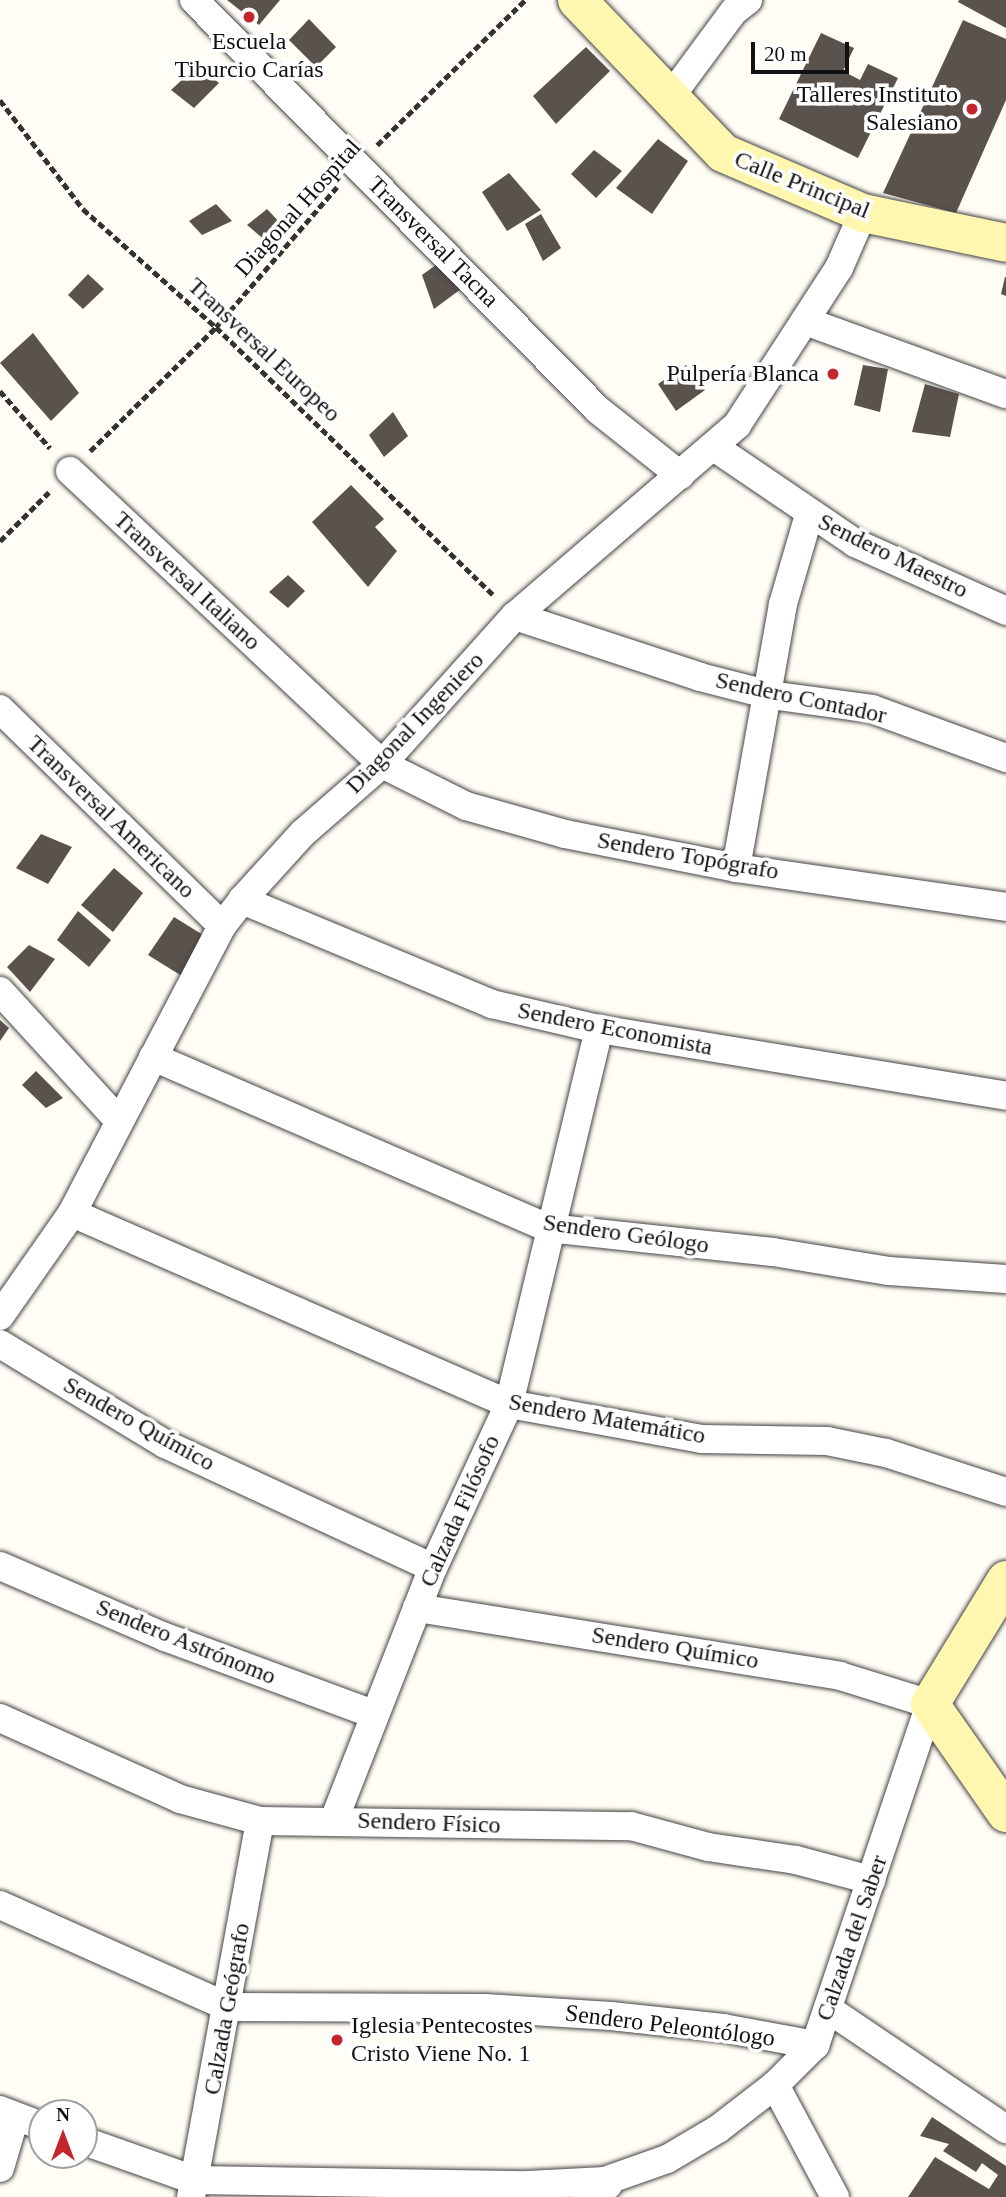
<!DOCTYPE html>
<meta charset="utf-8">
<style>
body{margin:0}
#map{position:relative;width:1006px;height:2197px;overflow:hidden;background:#fffdf5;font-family:Georgia,serif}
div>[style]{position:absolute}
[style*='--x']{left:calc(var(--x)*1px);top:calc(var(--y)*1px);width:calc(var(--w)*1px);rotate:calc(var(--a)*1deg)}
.building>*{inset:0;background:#5a524d}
.path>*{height:4.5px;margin-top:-2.25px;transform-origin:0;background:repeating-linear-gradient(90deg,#333 0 7px,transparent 0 10.5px)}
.roads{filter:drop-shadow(0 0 2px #444) drop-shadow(0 0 2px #444)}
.street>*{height:28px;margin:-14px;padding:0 14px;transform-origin:14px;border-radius:14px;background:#fff}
.secondary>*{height:38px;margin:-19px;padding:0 19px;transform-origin:19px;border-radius:19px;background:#fff6b0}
.dots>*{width:19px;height:19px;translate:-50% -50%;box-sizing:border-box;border:4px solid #fff;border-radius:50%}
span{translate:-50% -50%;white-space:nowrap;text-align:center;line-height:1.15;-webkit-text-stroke:7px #fff;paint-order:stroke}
.poi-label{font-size:24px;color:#111}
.right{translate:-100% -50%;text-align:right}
.left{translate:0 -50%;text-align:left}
.street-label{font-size:24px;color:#111}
.north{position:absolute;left:28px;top:2099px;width:70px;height:70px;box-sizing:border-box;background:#fff;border:2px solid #a0a0a0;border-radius:50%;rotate:0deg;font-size:19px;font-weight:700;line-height:28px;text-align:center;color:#111}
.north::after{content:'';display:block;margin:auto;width:24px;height:32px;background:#c4262e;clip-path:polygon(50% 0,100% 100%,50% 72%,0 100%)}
.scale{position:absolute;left:751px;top:42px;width:98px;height:32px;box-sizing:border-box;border:4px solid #111;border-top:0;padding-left:9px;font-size:21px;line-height:24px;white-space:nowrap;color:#111;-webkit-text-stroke:5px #fff;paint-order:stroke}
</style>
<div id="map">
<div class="building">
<i style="clip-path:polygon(227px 0,280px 0,259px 25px)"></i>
<i style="clip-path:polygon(959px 0,1006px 0,1006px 28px,958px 2px)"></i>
<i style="clip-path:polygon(309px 19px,336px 47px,316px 67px,289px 40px)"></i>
<i style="clip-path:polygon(963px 20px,1006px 39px,1006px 100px,956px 213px,883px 193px)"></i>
<i style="clip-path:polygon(821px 33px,854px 48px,843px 71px,860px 80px,868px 64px,898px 78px,858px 158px,779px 119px)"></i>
<i style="clip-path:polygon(586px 47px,610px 71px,556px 124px,533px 96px)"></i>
<i style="clip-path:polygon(198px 65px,219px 83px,194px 108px,171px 90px)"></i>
<i style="clip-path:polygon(658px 139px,688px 161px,652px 214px,616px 188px)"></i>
<i style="clip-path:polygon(594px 150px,622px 171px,596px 198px,571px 174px)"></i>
<i style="clip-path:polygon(509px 173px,541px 210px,507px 231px,482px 192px)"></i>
<i style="clip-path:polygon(216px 204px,232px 221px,202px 235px,189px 221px)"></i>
<i style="clip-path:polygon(267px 209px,283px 226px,266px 241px,247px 225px)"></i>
<i style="clip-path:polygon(541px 214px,561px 248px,543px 261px,525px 224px)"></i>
<i style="clip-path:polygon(440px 262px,461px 289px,434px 309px,422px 275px)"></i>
<i style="clip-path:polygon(88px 274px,104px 289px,83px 309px,68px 295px)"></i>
<i style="clip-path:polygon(1005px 277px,1006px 277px,1006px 296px,1001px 294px)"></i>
<i style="clip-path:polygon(33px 333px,79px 393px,51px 421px,0 363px)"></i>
<i style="clip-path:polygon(686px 365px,705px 390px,676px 411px,658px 384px)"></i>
<i style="clip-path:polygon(863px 365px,888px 369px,880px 412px,854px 405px)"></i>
<i style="clip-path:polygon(925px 384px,959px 394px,950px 437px,912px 432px)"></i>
<i style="clip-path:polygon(393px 412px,408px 436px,384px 457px,369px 435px)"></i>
<i style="clip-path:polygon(351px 485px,384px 519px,375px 527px,397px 551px,368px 587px,312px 522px)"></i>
<i style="clip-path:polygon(288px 575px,305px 591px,288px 608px,269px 592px)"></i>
<i style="clip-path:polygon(41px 834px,72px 847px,48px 884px,16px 868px)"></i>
<i style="clip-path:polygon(114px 868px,143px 893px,113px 932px,81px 905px)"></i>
<i style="clip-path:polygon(78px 911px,111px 940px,89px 967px,57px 940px)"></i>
<i style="clip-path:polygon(174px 917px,208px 938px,185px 978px,148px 955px)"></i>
<i style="clip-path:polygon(29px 945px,55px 959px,30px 992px,7px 967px)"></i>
<i style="clip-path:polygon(0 1020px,9px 1028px,0 1041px)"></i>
<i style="clip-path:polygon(36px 1071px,63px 1098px,46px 1108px,22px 1085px)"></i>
<i style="clip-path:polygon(932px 2117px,1006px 2166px,1006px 2197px,908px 2197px,935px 2157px,989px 2189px,998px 2175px,982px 2163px,976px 2172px,943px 2151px,949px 2144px,920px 2136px)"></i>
</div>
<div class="path">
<i style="--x:0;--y:100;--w:137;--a:52.7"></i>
<i style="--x:83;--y:209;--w:178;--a:41.6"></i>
<i style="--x:216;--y:327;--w:388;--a:44"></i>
<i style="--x:377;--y:145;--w:207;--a:-44.4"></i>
<i style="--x:0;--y:391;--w:76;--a:48.7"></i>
<i style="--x:90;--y:451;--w:177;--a:-44.5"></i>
<i style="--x:216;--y:327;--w:185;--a:-49.2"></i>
<i style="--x:0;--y:541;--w:69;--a:-45"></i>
</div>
<div class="roads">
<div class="street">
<i style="--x:194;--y:0;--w:576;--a:45.42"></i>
<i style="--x:598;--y:410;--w:105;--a:38.4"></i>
<i style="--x:671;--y:96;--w:106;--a:-53.5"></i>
<i style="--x:734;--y:11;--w:18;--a:-38"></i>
<i style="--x:805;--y:321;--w:214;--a:20"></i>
<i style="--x:714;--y:447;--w:171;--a:34.2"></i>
<i style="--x:855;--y:543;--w:166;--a:24.2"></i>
<i style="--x:70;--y:471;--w:428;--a:43.2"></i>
<i style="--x:382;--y:764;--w:94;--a:26.6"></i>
<i style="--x:466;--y:806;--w:103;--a:15.8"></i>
<i style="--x:565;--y:834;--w:174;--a:11.2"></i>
<i style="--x:736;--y:868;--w:273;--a:8.2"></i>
<i style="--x:515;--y:616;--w:195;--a:18.2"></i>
<i style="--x:700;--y:677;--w:72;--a:14.4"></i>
<i style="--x:770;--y:695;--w:103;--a:7.8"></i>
<i style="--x:872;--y:709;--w:143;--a:20.1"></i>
<i style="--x:0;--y:709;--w:310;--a:44.3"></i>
<i style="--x:736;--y:868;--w:268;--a:-79.9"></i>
<i style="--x:783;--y:604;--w:93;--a:-73.7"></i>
<i style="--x:242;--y:900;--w:271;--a:22.6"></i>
<i style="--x:492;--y:1004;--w:110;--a:13.2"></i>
<i style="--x:599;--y:1029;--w:412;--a:9.3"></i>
<i style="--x:0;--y:991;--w:175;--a:47.5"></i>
<i style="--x:153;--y:1057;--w:430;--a:23.4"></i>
<i style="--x:548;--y:1228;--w:226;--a:6.1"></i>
<i style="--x:773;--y:1252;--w:118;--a:9.3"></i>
<i style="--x:889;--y:1271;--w:117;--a:3.9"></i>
<i style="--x:72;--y:1213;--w:477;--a:23.6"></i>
<i style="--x:509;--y:1404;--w:196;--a:10.3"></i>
<i style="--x:702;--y:1439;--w:125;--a:0.9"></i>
<i style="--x:827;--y:1441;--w:60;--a:11.5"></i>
<i style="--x:886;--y:1453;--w:126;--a:18"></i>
<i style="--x:0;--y:1316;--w:126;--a:-55"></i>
<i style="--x:72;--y:1213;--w:324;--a:-62.4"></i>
<i style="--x:222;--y:926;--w:33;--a:-52"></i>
<i style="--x:242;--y:900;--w:91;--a:-47.7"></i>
<i style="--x:303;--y:833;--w:105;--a:-41.1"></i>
<i style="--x:382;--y:764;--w:199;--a:-48.1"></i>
<i style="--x:515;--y:616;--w:293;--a:-40.7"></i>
<i style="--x:737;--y:425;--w:187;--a:-57"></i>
<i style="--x:839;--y:268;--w:60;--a:-66.4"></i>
<i style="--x:0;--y:1344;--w:193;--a:31.2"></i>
<i style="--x:165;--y:1444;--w:295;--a:24.8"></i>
<i style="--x:0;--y:1566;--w:180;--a:23.3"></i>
<i style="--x:165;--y:1637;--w:222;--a:20.3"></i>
<i style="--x:417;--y:1608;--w:428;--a:9.1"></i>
<i style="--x:840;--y:1676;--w:94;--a:17.3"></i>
<i style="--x:930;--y:1704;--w:360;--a:108.6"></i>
<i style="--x:815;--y:2045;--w:57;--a:135"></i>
<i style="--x:775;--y:2085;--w:72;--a:142.3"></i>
<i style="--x:718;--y:2129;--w:59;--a:149.5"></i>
<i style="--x:667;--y:2159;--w:66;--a:160.5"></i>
<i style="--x:605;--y:2181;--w:25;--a:140"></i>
<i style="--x:0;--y:1718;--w:197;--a:24.2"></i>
<i style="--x:180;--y:1799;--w:83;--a:15.4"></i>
<i style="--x:260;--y:1821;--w:371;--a:0.8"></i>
<i style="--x:631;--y:1826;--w:80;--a:15.3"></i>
<i style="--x:708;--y:1847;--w:89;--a:8.4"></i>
<i style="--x:796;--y:1860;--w:78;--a:14.9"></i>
<i style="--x:334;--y:1820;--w:271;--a:-68.6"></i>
<i style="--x:433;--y:1568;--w:181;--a:-65.1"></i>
<i style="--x:509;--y:1404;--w:386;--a:-76.5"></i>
<i style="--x:0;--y:1905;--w:250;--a:24.1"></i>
<i style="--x:228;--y:2007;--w:257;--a:0.2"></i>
<i style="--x:485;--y:2008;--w:126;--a:3.6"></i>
<i style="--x:611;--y:2016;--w:113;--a:6.1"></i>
<i style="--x:723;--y:2028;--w:94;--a:10.5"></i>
<i style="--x:828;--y:2009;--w:215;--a:34"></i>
<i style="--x:775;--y:2085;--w:127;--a:61.8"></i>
<i style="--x:0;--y:2110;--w:45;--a:20.9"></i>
<i style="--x:84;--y:2141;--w:117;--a:19.5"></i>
<i style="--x:194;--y:2180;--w:334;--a:0.9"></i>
<i style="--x:528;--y:2185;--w:77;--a:-3"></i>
<i style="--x:605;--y:2181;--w:5;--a:53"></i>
<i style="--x:0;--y:2168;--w:53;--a:-73.6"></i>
<i style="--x:191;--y:2197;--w:382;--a:-79.6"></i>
</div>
<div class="secondary">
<i style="--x:577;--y:0;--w:211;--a:46.3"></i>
<i style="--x:723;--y:153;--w:152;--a:23.2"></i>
<i style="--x:863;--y:213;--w:146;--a:11.8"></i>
<i style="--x:1006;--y:1580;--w:145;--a:121.5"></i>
<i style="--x:930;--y:1704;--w:133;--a:55.1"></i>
</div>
</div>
<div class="dots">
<i style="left:249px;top:17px;background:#c4262e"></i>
<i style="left:972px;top:109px;background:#c4262e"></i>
<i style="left:833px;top:374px;background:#c4262e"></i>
<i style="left:337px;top:2040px;background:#c4262e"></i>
</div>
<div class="poi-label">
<span style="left:249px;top:56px">Escuela<br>Tiburcio Carías</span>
<span class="right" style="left:958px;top:109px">Talleres Instituto<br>Salesiano</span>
<span class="right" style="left:819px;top:374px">Pulpería Blanca</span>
<span class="left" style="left:351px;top:2040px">Iglesia Pentecostes<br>Cristo Viene No. 1</span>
</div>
<div class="street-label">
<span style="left:802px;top:185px;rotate:22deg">Calle Principal</span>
<span style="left:298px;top:208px;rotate:-48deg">Diagonal Hospital</span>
<span style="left:433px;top:242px;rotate:45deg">Transversal Tacna</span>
<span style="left:264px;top:350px;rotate:43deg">Transversal Europeo</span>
<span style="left:893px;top:556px;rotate:26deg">Sendero Maestro</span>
<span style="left:187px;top:581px;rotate:43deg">Transversal Italiano</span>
<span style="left:801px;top:698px;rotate:12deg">Sendero Contador</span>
<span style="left:415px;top:723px;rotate:-46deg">Diagonal Ingeniero</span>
<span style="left:111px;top:817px;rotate:44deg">Transversal Americano</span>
<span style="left:688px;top:856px;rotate:10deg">Sendero Topógrafo</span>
<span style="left:615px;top:1029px;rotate:11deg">Sendero Economista</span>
<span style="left:626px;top:1234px;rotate:8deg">Sendero Geólogo</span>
<span style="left:607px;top:1419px;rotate:10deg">Sendero Matemático</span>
<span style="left:139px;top:1424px;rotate:29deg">Sendero Químico</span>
<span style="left:460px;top:1511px;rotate:-66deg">Calzada Filósofo</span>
<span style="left:186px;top:1642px;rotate:22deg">Sendero Astrónomo</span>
<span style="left:675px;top:1648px;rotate:9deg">Sendero Químico</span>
<span style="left:429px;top:1823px;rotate:2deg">Sendero Físico</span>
<span style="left:852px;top:1938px;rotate:-71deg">Calzada del Saber</span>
<span style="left:227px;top:2009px;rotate:-80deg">Calzada Geógrafo</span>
<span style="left:670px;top:2026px;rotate:7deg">Sendero Peleontólogo</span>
</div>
<div class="north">N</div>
<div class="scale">20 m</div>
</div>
